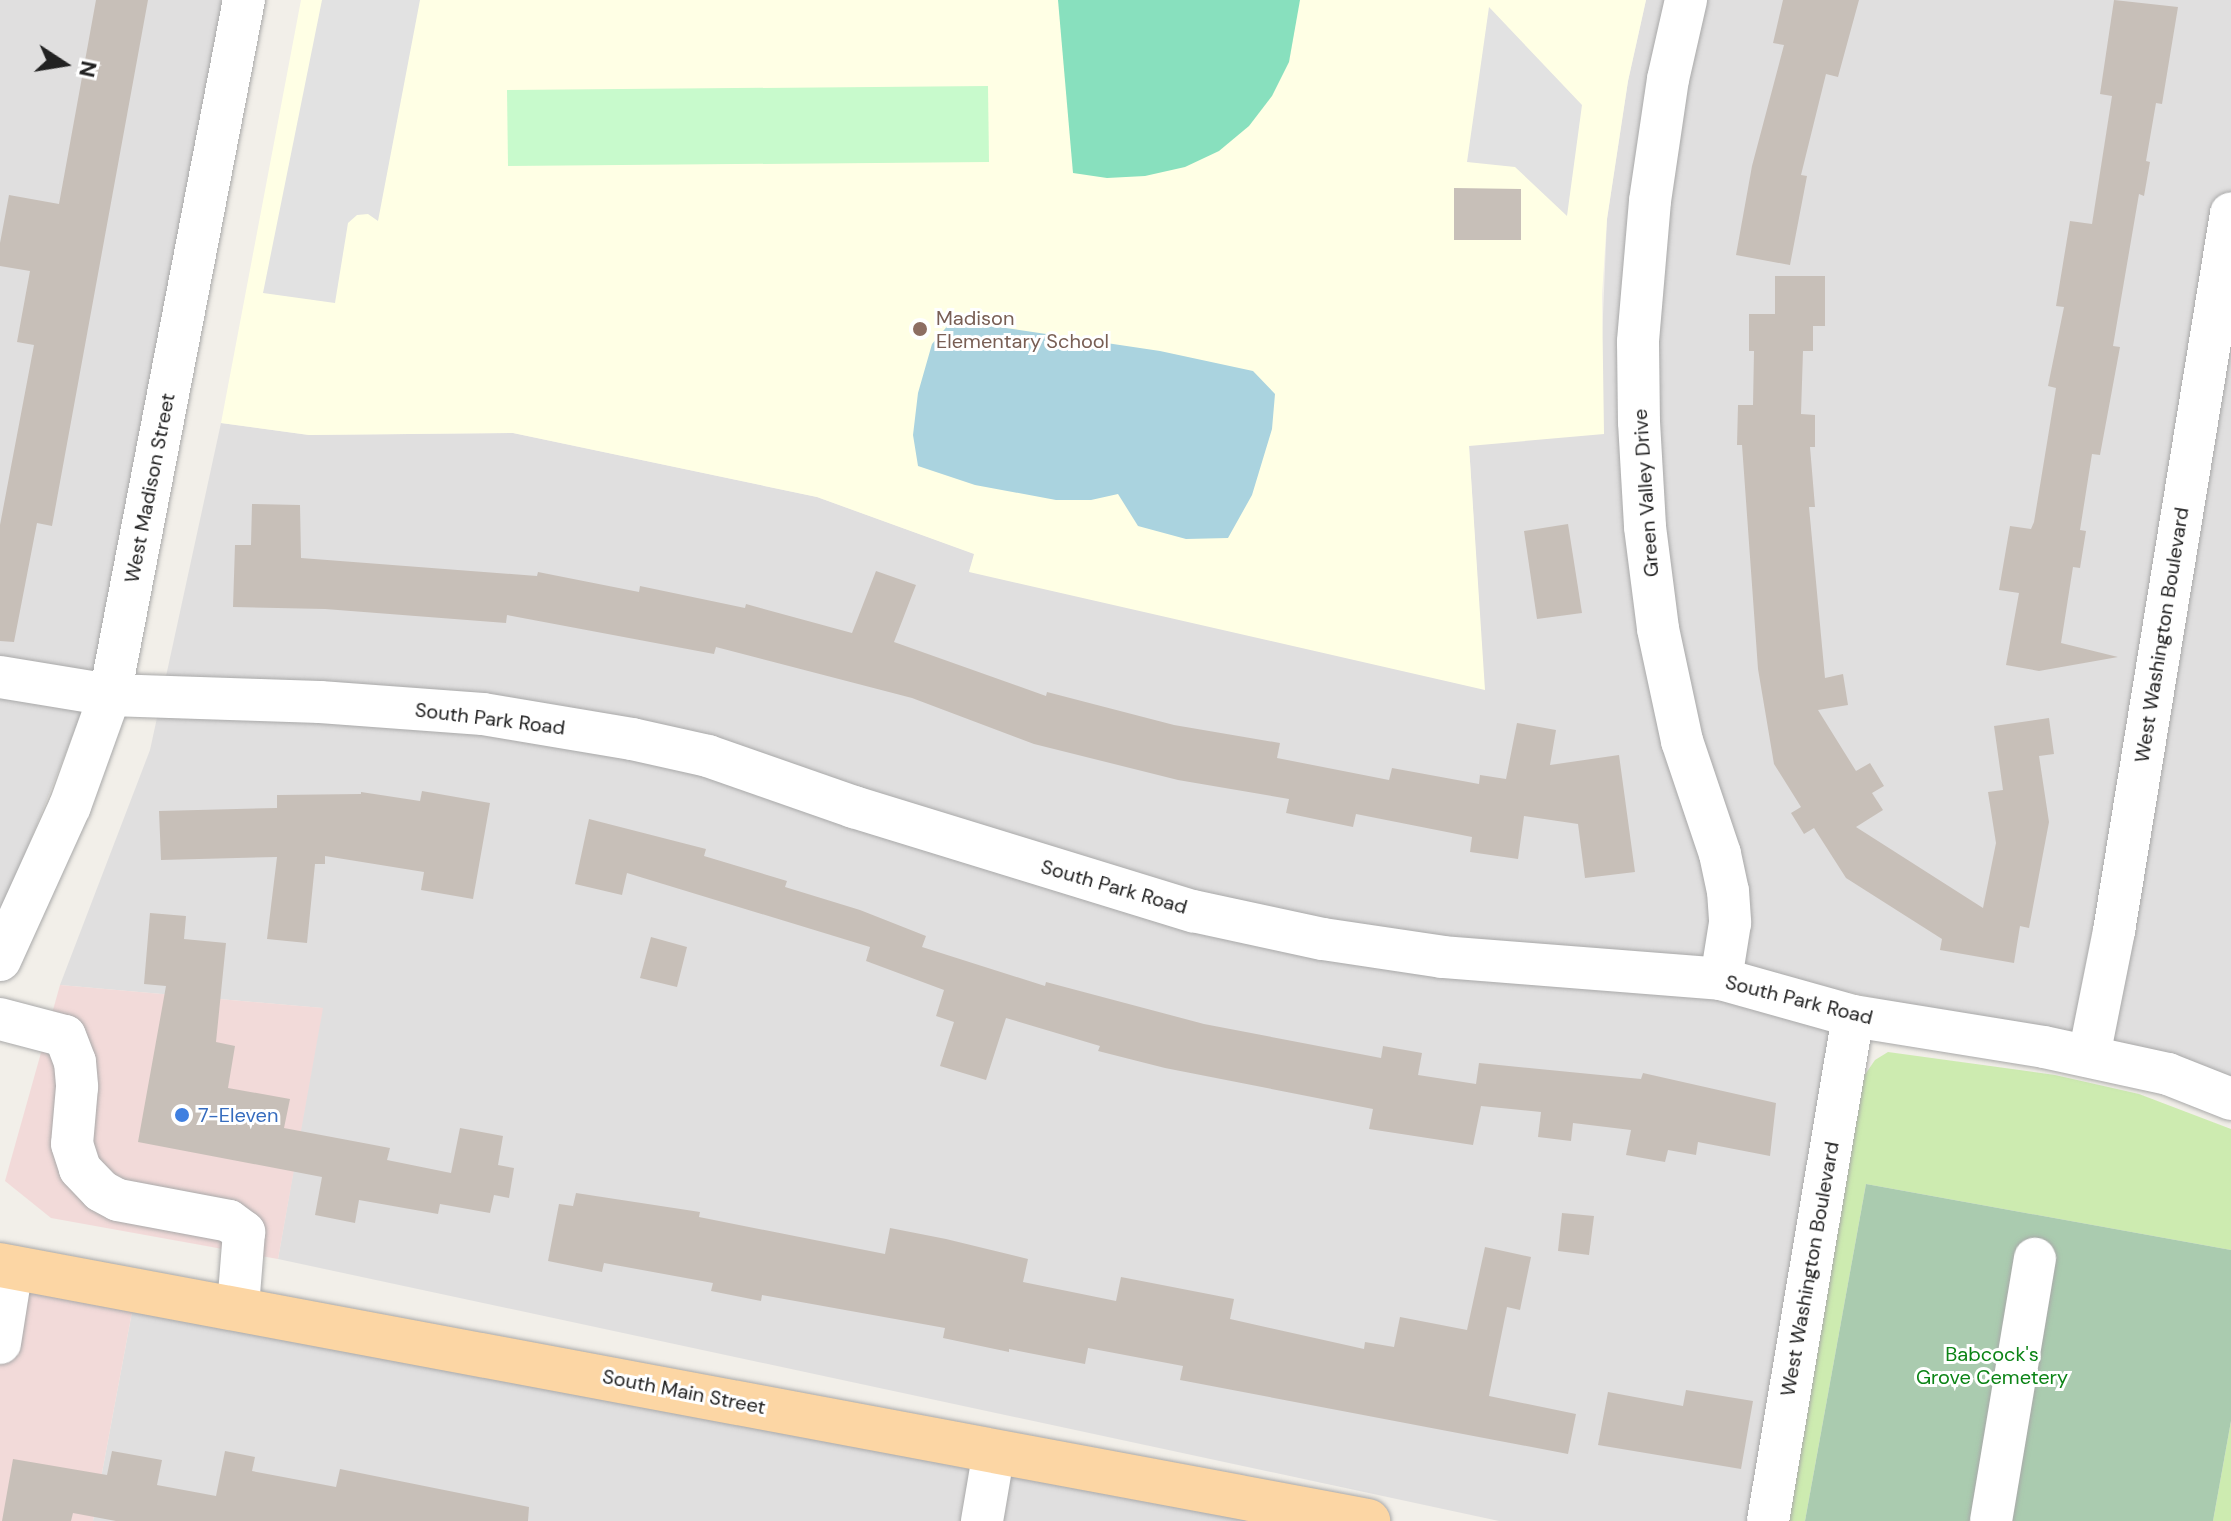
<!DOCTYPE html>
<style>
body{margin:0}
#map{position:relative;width:2231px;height:1521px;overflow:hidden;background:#f2efe9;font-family:"DM Sans",sans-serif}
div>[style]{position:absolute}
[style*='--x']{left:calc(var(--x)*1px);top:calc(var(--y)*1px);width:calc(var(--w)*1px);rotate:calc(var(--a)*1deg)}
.residential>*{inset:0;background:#e0dfdf}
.commercial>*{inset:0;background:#f2dad9}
.education>*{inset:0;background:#ffffe5}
.grass>*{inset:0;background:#cdebb0}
.cemetery>*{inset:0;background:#aacbaf}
.park>*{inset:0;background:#c8facc}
.pitch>*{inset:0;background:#88e0be}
.parking>*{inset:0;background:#e2e2e2}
.water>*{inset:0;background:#aad3df}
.building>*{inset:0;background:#c7bfb8}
.roads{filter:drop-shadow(0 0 2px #a9a9a9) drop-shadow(0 0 2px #a9a9a9)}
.minor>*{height:42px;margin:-21px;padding:0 21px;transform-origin:21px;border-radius:21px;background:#fff}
.major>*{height:44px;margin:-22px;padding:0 22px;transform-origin:22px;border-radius:22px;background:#fcd6a4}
.dots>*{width:22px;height:22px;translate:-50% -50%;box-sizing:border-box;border:4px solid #fff;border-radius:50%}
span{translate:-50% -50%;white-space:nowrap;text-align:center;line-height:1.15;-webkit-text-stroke:6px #fff;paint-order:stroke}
.education-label{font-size:20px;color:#785e54}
.left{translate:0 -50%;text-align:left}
.street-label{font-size:20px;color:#222}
.shop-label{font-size:20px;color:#366cbe}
.park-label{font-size:20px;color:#0c8416}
.north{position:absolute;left:24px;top:24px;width:80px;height:80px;-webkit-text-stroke:6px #fff;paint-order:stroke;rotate:102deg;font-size:22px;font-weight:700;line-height:32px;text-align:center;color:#222}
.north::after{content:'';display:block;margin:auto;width:28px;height:36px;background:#222;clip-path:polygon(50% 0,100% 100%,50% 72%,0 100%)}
</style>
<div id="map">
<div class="residential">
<i style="clip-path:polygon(0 0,228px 0,101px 665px,0 916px)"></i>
<i style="clip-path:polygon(1646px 0,2231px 0,2231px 203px,2081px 1044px,1849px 992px,1747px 1521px,1499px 1521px,278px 1259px,322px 1008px,60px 985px,150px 750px,221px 423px,309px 435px,513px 433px,817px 497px,975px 554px,969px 571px,1484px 689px,1469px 445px,1601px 363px,1607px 219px,1628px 81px)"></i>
<i style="clip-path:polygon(2231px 292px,2231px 1086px,2102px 1041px)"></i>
<i style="clip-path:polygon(132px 1312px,1255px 1521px,93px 1521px)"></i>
</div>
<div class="commercial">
<i style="clip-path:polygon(60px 985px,323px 1008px,278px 1259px,51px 1218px,5px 1181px)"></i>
<i style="clip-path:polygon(0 1285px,132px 1312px,93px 1521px,0 1521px)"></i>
</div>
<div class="education">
<i style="clip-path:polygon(301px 0,1646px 0,1628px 81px,1607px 219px,1602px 295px,1604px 434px,1469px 446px,1485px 690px,969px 572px,974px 554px,817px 497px,513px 433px,309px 435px,221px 423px)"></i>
</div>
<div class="grass">
<i style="clip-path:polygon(1888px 1052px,2055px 1075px,2139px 1094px,2231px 1129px,2231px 1250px,1866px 1184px,1805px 1521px,1785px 1521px,1864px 1076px,1875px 1060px)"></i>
<i style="clip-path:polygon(2231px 1421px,2231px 1521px,2213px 1521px)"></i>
</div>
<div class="cemetery">
<i style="clip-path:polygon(1866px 1184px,2231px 1250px,2231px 1421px,2213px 1521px,1805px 1521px)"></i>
</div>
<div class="park">
<i style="clip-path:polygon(988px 86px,989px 162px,508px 166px,507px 90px)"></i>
</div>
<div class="pitch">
<i style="clip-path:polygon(1058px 0,1300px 0,1289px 62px,1272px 96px,1249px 126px,1219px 151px,1185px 167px,1145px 176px,1107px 178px,1073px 173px)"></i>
</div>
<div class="parking">
<i style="clip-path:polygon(322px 0,420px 0,378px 221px,368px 214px,357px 215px,348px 223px,335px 303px,263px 293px)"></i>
<i style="clip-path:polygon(1489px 7px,1582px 105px,1567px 216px,1515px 167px,1467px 162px)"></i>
</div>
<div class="water">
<i style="clip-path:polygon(950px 323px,999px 327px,1160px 351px,1253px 371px,1275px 394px,1272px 429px,1252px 495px,1228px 538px,1186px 539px,1138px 526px,1118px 494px,1091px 500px,1056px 500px,975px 485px,918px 466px,913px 435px,918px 393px,932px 344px)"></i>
</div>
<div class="building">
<i style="clip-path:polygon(96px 0,148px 0,52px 526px,37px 523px,14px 642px,0 641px,0 525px,34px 345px,17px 342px,30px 271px,0 266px,0 243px,9px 195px,59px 204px)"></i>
<i style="clip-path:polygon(1783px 0,1859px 0,1838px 77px,1826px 74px,1801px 175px,1807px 176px,1790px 265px,1736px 255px,1752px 166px,1784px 45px,1773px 43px)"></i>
<i style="clip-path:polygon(2114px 0,2178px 7px,2162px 104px,2156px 103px,2146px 161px,2150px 162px,2144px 196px,2139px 194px,2113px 346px,2120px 347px,2100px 455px,2092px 454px,2080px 530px,2086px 531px,2080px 568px,2073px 567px,2061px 643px,2118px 657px,2039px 671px,2006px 665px,2019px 593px,1999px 590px,2010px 526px,2031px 529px,2034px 522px,2056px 388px,2048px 386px,2064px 307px,2056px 306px,2070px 221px,2092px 224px,2112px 96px,2100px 94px)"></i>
<i style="clip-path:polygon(1454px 188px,1521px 189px,1521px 240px,1454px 240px)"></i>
<i style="clip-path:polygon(1775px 276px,1825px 276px,1825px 326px,1813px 326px,1813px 351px,1803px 351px,1801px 414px,1815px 415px,1815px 447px,1810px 447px,1815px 507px,1809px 507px,1825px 678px,1843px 674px,1848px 705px,1818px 710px,1856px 771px,1870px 763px,1884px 786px,1872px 793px,1883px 810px,1856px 827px,1983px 908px,1996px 843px,1988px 792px,2003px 790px,1994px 726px,2049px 718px,2054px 754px,2039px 756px,2049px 822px,2029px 928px,2020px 926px,2014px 963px,1940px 950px,1942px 939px,1846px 878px,1814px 828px,1804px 834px,1791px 813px,1801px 807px,1774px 764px,1758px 669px,1742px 445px,1737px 445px,1738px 405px,1753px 405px,1754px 351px,1749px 351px,1749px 314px,1775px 314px)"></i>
<i style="clip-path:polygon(252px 504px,300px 505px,301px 558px,537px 576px,538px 572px,639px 592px,640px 586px,745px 608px,746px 604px,852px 633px,876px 571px,916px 585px,894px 642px,1046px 696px,1047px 692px,1174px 725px,1280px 743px,1277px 758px,1389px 780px,1392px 768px,1479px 784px,1480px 775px,1506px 779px,1517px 723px,1556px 730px,1550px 765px,1619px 755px,1635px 872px,1585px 878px,1578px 824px,1524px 816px,1518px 859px,1470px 852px,1472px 837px,1356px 814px,1353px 827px,1286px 813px,1289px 799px,1178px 780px,1034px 744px,912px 698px,716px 647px,714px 654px,507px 615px,506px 623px,325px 609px,233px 607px,235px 545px,251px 545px)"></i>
<i style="clip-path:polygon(1568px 524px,1582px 613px,1537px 619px,1524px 531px)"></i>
<i style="clip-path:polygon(422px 791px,490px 803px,473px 899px,421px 890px,424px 872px,325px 856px,325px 864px,315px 864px,307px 943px,267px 939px,277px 857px,161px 860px,159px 811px,277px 808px,277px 795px,361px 794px,361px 792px,420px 801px)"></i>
<i style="clip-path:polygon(589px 819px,706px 849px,704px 856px,787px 881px,785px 887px,860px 910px,926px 936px,922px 947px,1045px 986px,1046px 982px,1204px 1024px,1381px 1058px,1383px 1046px,1422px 1053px,1418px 1075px,1476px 1084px,1479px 1063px,1641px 1079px,1643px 1073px,1776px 1103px,1770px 1156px,1698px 1142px,1696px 1155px,1668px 1150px,1665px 1162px,1626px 1155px,1631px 1130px,1573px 1123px,1571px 1141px,1538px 1137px,1541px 1112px,1481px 1106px,1473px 1145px,1369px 1129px,1373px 1109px,1165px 1068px,1098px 1051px,1100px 1046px,1006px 1018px,986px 1080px,940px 1066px,954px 1022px,936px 1016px,944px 990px,866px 961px,870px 947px,627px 873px,622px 895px,575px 884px)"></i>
<i style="clip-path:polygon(150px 913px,186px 916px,184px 939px,226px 943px,216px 1042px,235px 1046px,228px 1088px,290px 1099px,284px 1128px,390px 1148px,387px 1160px,451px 1173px,460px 1128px,503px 1136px,498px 1165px,514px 1168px,509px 1198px,494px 1195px,490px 1213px,440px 1204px,438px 1214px,359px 1200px,355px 1223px,315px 1215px,322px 1177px,138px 1142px,166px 986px,144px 984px)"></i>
<i style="clip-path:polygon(651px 937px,687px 947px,677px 987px,640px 978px)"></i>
<i style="clip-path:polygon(576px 1193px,700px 1212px,699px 1217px,885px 1254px,890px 1228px,946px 1239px,1028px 1259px,1023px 1282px,1116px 1301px,1121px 1277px,1234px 1299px,1230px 1319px,1364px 1349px,1365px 1342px,1394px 1347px,1400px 1317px,1467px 1330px,1485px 1247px,1531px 1257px,1520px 1310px,1507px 1307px,1489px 1396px,1576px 1414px,1568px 1454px,1180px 1380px,1183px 1366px,1088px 1348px,1085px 1364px,1009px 1349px,1009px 1352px,943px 1338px,945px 1328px,762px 1295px,761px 1301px,711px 1291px,713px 1283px,604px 1263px,602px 1272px,548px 1261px,559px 1204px,573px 1206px)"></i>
<i style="clip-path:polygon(1562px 1213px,1594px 1216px,1589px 1255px,1558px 1251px)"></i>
<i style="clip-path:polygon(1686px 1390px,1753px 1401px,1741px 1469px,1598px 1445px,1608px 1392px,1683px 1406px)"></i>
<i style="clip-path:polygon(112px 1451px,162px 1460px,157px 1485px,216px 1496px,225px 1451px,255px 1457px,252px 1471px,336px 1487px,340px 1469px,529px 1507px,528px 1521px,116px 1521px,73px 1513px,71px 1521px,2px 1521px,13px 1459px,107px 1475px)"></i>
</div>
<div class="roads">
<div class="minor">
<i style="--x:1686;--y:0;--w:81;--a:102.8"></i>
<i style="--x:1668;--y:79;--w:123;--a:98.4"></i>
<i style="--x:1650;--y:201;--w:142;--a:94.9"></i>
<i style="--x:1638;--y:342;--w:80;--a:89.3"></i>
<i style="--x:1639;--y:422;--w:105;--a:86.7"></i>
<i style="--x:1645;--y:527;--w:103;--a:82.7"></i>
<i style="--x:1658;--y:629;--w:115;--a:77.9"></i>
<i style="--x:1682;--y:741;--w:119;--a:71.4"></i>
<i style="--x:1720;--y:854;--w:38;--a:78"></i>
<i style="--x:1728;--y:891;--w:32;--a:86"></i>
<i style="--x:1730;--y:923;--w:57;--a:99.1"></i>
<i style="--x:0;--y:677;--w:111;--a:9.3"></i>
<i style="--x:110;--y:695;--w:210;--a:1.9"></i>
<i style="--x:320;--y:702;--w:163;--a:4.2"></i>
<i style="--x:483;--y:714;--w:151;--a:9.5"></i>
<i style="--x:632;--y:739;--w:78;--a:12.6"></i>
<i style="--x:708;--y:756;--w:155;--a:19.3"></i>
<i style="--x:854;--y:807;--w:355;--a:17.1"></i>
<i style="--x:1193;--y:911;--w:133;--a:12.2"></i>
<i style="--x:1323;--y:939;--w:121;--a:8.5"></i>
<i style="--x:1443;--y:957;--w:279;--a:4.5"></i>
<i style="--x:1721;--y:979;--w:137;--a:15.7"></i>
<i style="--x:1853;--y:1016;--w:193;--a:9.2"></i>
<i style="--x:2044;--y:1047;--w:127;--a:12.3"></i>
<i style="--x:2168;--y:1074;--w:68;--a:21.6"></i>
<i style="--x:0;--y:960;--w:169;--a:-65.6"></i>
<i style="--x:70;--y:806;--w:118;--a:-70.2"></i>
<i style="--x:110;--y:695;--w:708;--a:-79.09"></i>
<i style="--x:0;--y:1019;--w:67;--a:14.7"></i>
<i style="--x:65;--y:1036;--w:28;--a:69"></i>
<i style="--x:75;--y:1062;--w:25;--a:85"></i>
<i style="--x:77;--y:1087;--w:57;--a:95"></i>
<i style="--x:72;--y:1144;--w:26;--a:72"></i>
<i style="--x:80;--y:1169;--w:30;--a:46"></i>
<i style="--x:101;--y:1191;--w:19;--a:28"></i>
<i style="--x:118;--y:1200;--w:113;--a:10.7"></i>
<i style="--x:229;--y:1221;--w:19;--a:36"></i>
<i style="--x:244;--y:1232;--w:75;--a:94.6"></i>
<i style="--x:2089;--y:1056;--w:127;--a:-78.7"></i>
<i style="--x:2114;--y:931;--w:727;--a:-80.74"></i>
<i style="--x:0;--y:1343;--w:77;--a:-81"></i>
<i style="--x:982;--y:1521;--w:71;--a:-80.3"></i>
<i style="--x:1768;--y:1521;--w:512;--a:-80.45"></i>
<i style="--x:1991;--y:1521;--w:266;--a:-80.5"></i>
</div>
<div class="major">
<i style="--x:0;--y:1265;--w:1392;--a:10.6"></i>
</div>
</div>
<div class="dots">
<i style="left:920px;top:329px;background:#8d6e63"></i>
<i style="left:182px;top:1115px;background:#3f7fe0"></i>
</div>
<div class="education-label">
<span class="left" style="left:936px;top:330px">Madison<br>Elementary School</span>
</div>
<div class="street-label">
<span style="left:150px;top:488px;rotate:-79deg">West Madison Street</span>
<span style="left:1646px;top:493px;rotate:-94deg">Green Valley Drive</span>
<span style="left:2162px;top:635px;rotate:-81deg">West Washington Boulevard</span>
<span style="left:490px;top:719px;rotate:7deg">South Park Road</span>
<span style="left:1114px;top:887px;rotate:16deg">South Park Road</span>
<span style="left:1799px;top:1000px;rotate:14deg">South Park Road</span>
<span style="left:1810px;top:1269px;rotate:-80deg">West Washington Boulevard</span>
<span style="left:684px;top:1392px;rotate:11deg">South Main Street</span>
</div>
<div class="shop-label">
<span class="left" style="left:198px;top:1115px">7-Eleven</span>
</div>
<div class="park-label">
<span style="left:1992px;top:1366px">Babcock's<br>Grove Cemetery</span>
</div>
<div class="north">N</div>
</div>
